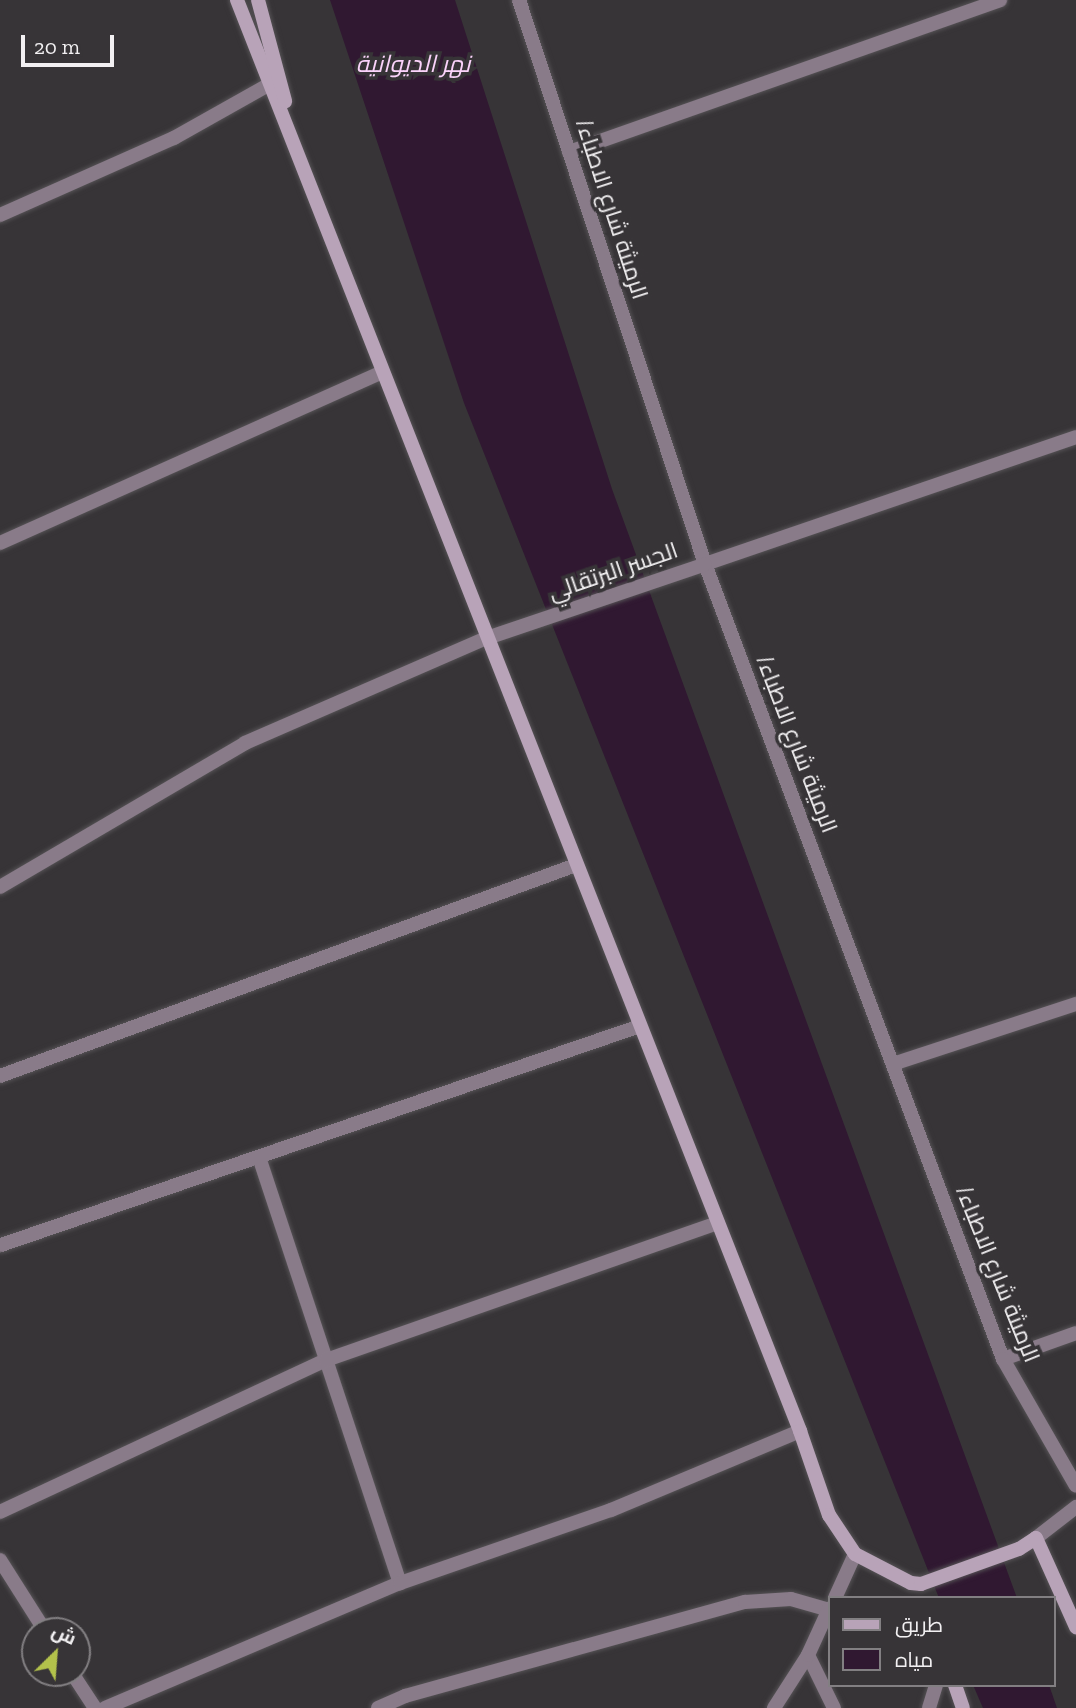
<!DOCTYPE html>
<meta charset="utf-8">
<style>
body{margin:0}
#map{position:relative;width:1076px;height:1708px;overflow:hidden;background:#373437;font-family:"Zilla Slab",Cairo,serif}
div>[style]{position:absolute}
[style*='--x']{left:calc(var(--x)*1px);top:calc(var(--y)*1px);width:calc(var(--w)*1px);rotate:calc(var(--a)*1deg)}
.water>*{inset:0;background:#301831}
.roads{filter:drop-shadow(0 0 2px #555255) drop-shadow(0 0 2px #555255)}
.minor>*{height:14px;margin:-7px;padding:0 7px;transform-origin:7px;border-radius:7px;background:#897b89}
.tertiary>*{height:14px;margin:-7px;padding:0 7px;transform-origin:7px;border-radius:7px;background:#897b89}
.secondary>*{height:14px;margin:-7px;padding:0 7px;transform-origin:7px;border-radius:7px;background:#b8a3b8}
span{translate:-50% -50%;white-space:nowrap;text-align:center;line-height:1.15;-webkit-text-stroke:7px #373437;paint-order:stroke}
.street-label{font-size:23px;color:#f2f0f2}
.water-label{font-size:24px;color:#fbd3fb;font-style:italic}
.legend{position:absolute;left:828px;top:1596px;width:228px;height:91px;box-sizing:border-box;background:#373437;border:2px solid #827f82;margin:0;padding:9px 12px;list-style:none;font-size:21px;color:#f2f0f2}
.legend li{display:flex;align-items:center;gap:14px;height:35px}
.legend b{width:35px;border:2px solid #827f82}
.north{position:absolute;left:21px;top:1617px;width:70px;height:70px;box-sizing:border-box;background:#373437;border:2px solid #827f82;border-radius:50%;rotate:25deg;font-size:19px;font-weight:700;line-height:28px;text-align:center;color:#f2f0f2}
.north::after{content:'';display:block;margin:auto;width:24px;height:32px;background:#b3c24b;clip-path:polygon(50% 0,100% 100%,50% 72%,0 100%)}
.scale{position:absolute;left:21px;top:35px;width:93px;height:32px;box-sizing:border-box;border:4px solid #f2f0f2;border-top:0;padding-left:9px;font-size:21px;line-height:24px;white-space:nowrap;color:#f2f0f2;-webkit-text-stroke:5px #373437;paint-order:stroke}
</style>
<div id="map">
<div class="water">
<i style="clip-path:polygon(330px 0,455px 0,612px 489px,1017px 1598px,939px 1598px,464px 403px)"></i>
<i style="clip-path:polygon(973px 1685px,1049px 1685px,1057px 1708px,983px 1708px)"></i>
</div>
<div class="roads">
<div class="minor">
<i style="--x:569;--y:152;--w:457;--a:-19.4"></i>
<i style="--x:0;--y:215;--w:190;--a:-23.9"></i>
<i style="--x:174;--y:138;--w:110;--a:-29.4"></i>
<i style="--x:0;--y:543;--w:419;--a:-24.1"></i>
<i style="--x:705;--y:564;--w:392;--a:-18.9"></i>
<i style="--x:0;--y:887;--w:284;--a:-30.4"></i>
<i style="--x:245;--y:743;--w:264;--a:-23.5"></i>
<i style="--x:893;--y:1064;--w:193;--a:-18.2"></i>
<i style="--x:0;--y:1076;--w:613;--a:-20.12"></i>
<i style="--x:259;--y:1157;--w:449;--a:71.7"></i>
<i style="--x:1;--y:1245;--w:675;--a:-18.92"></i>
<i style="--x:1003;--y:1359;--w:77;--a:-19.6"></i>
<i style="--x:0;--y:1512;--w:360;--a:-25"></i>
<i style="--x:326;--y:1360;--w:415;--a:-19.3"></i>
<i style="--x:0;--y:1560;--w:84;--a:57.6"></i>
<i style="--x:835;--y:1598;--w:48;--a:-65.6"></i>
<i style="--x:808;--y:1655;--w:59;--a:63.9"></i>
<i style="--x:72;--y:1673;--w:42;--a:56.7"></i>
<i style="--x:105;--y:1708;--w:320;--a:-23"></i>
<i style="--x:400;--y:1583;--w:223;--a:-19.1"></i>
<i style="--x:611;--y:1510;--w:205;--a:-22.7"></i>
<i style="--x:378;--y:1708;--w:30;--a:-24"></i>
<i style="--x:405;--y:1696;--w:353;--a:-15.5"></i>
<i style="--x:745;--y:1602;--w:46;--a:-3.7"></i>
<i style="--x:791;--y:1599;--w:40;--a:16"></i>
<i style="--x:774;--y:1708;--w:63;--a:-57.3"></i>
<i style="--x:808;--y:1655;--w:51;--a:-65.5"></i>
<i style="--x:929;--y:1708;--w:24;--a:-73"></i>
</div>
<div class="tertiary">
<i style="--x:519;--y:0;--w:594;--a:71.75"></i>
<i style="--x:705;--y:564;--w:849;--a:69.45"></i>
<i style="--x:1003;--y:1359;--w:146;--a:60.1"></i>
<i style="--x:487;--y:638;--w:230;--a:-18.7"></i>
<i style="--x:1036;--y:1538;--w:51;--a:-37.8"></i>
</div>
<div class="secondary">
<i style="--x:237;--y:0;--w:1538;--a:68.52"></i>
<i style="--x:800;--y:1431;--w:89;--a:71"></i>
<i style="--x:829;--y:1515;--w:47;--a:56.3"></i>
<i style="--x:855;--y:1554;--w:63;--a:27.4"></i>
<i style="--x:911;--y:1583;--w:10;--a:6"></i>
<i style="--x:921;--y:1584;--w:104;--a:-19.7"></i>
<i style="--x:1019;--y:1549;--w:20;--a:-33"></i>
<i style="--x:1036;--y:1538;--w:98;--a:65.8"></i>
<i style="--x:258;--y:0;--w:105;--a:75"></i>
<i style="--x:955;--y:1685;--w:24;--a:71"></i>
</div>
</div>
<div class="street-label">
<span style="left:612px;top:209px;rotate:72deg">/الرميثة شارع الاطباء</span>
<span style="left:613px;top:571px;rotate:-19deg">الجسر البرتقالي</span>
<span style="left:797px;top:744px;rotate:69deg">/الرميثة شارع الاطباء</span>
<span style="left:998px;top:1274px;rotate:68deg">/الرميثة شارع الاطباء</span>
</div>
<div class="water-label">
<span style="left:413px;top:64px">نهر الديوانية</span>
</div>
<ul class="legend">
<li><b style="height:9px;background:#b8a3b8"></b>طريق</li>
<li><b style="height:19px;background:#301831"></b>مياه</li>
</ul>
<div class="north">ش</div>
<div class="scale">20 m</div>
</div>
